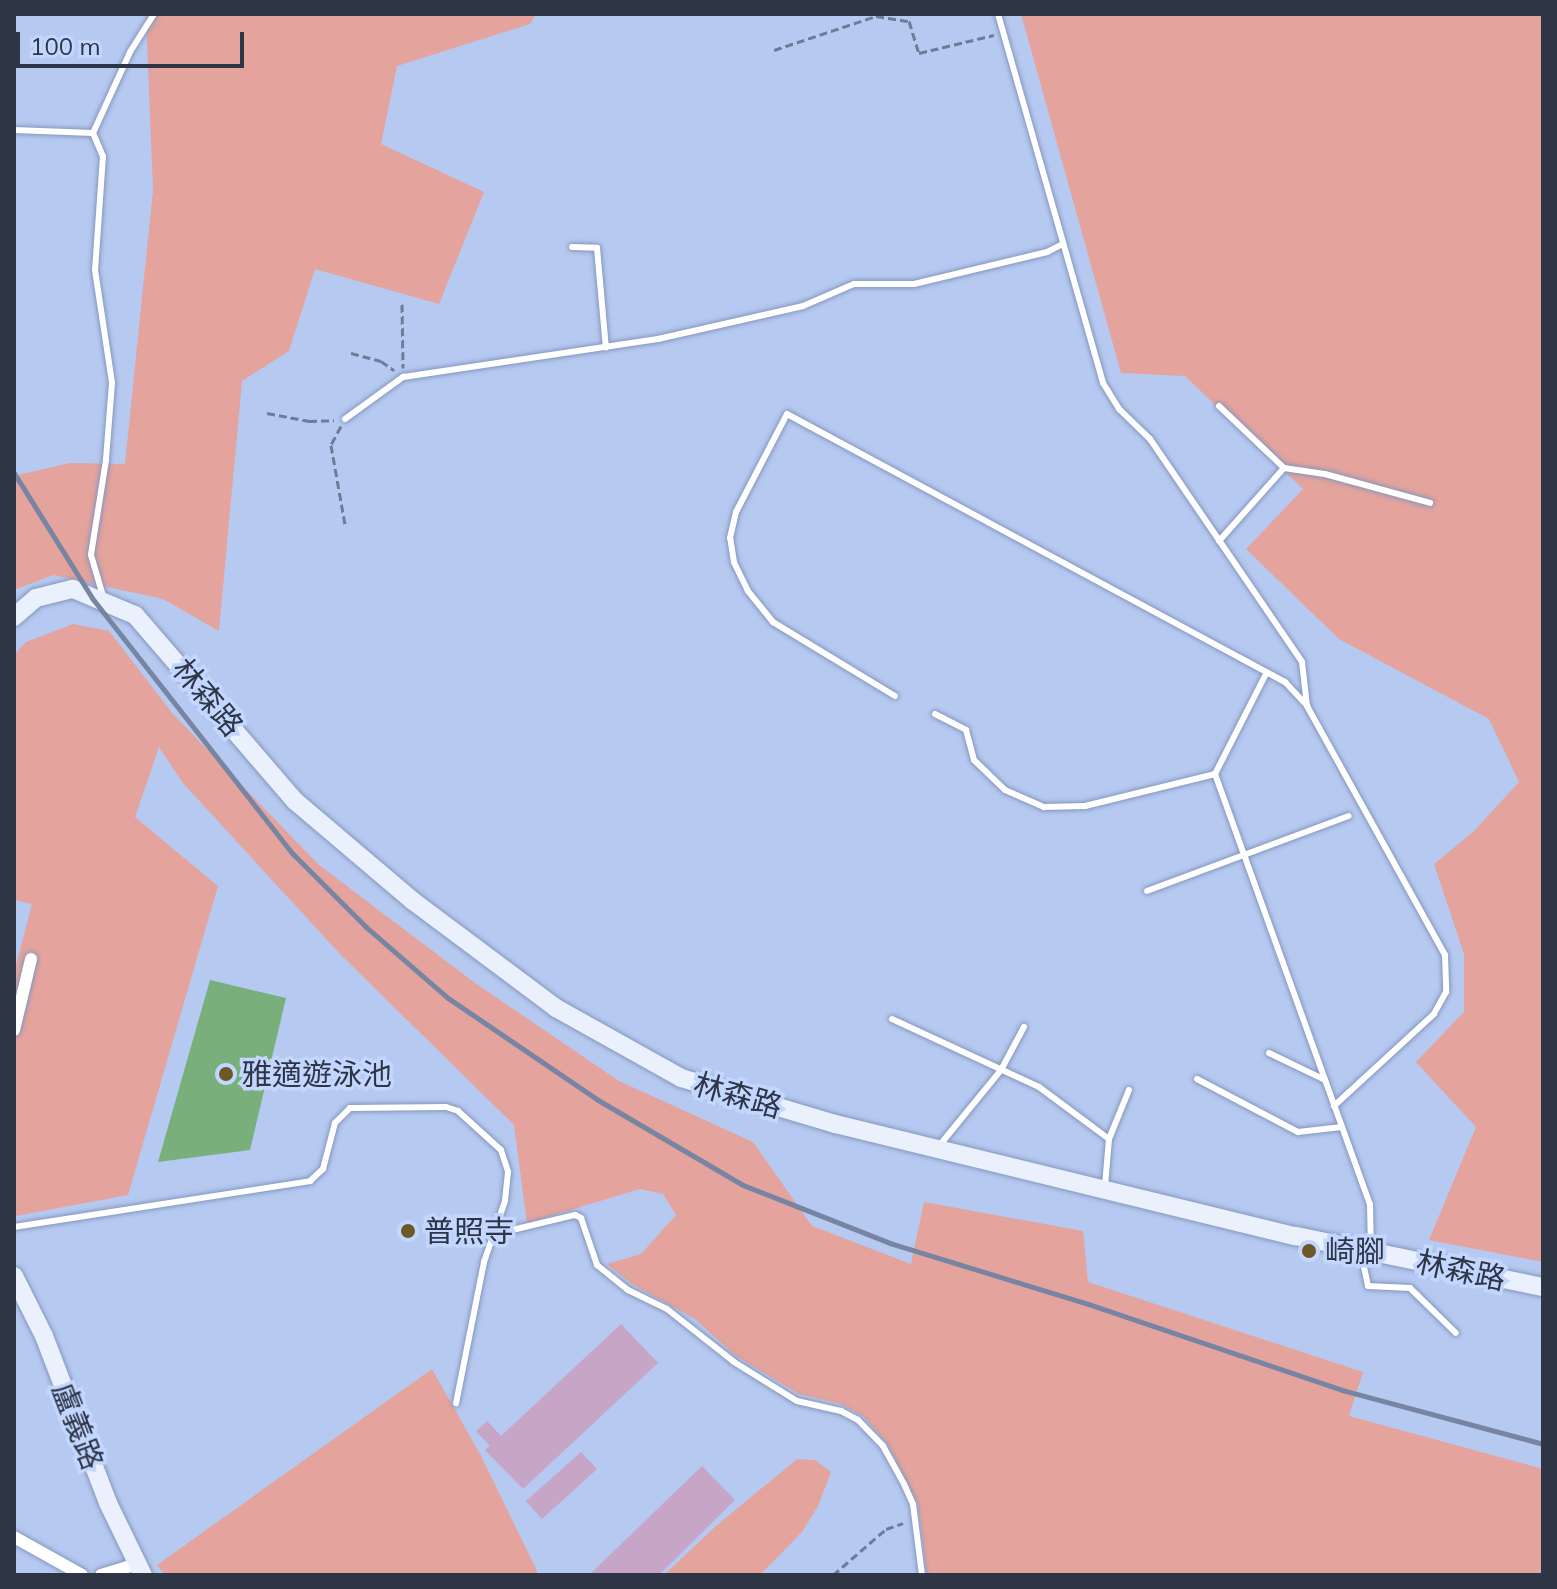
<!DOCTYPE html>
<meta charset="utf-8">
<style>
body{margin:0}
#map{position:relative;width:1557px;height:1589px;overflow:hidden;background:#b6c9f1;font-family:Mulish,"Noto Sans TC",sans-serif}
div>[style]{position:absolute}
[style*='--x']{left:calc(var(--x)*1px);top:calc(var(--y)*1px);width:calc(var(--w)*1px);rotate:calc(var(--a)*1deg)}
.green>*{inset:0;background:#e4a39c}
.water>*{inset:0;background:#79af7b}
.building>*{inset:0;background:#c6a5c7}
.path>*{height:3px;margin-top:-1.5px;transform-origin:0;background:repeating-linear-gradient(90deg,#6f7c97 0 8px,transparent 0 12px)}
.roads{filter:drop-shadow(0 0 2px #8597bd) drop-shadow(0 0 2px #8597bd)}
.lane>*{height:6px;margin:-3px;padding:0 3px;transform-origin:3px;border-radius:3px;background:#fff}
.street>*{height:12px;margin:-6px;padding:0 6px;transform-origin:6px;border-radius:6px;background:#fff}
.secondary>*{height:18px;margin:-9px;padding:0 9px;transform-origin:9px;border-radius:9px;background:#eaf0fc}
.rail>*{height:5px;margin:-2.5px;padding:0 2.5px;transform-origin:2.5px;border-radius:2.5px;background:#7885a2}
.dots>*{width:22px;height:22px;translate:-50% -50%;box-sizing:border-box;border:4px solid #c3d6ff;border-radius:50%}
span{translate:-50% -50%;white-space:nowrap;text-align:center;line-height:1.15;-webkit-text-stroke:7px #c3d6ff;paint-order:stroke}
.street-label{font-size:30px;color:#2e3545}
.poi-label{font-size:30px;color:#2e3545}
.left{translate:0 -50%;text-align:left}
.frame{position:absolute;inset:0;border:16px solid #2e3545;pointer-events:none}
.scale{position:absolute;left:16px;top:32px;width:228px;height:36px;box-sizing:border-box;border:4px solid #2e3545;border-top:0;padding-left:10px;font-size:24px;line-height:28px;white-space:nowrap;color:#2e3545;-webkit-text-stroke:6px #c3d6ff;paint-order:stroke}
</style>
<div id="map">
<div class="green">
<i style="clip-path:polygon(146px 14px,536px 14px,530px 24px,397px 66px,381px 144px,484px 192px,439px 304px,315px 269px,289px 351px,242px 381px,219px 631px,163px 599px,53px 575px,14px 590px,14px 476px,70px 463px,125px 464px,153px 190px)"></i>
<i style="clip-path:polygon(1021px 14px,1543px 14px,1543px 1262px,1429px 1240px,1476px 1127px,1416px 1062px,1464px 1012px,1464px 954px,1434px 864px,1474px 831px,1519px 782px,1489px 719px,1339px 639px,1246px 549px,1303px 489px,1185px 376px,1121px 373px)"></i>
<i style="clip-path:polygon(73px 624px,109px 631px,173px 714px,319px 865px,475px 983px,619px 1081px,753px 1142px,812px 1226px,911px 1264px,924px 1202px,1083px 1231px,1088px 1282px,1363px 1372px,1349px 1416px,1543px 1469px,1543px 1575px,927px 1575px,918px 1504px,888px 1445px,863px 1416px,841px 1404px,799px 1394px,736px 1356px,695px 1319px,632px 1284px,607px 1264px,641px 1254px,676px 1215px,663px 1194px,640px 1189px,527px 1223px,514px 1125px,340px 954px,182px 782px,159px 747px,135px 817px,218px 886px,128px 1195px,16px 1216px,14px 973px,32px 904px,14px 900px,14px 655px,26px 642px)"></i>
<i style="clip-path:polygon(432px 1369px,481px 1456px,539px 1575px,165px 1575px,157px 1565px)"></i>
<i style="clip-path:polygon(797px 1459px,815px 1460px,831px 1472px,818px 1506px,802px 1532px,760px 1575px,664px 1575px,716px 1526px)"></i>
</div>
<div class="water">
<i style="clip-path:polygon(210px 980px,286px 998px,250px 1150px,158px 1162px)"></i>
</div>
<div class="building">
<i style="clip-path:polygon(621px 1324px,658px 1363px,523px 1489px,485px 1450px,490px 1446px,476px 1431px,487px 1421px,501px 1436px)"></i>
<i style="clip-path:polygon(581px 1452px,597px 1469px,542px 1519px,526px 1501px)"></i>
<i style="clip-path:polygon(702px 1466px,735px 1500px,659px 1575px,589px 1575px)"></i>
</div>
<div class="path">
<i style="--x:774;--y:50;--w:108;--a:-18.4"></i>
<i style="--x:876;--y:16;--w:33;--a:9"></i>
<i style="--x:909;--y:21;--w:34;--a:73"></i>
<i style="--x:919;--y:53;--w:77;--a:-13.5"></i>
<i style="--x:402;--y:304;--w:64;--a:89.1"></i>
<i style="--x:351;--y:353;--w:31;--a:15"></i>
<i style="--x:381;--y:361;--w:16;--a:35"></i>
<i style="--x:267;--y:413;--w:43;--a:10.8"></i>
<i style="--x:309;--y:421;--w:25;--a:-2"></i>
<i style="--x:341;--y:426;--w:21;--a:118"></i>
<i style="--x:331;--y:445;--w:80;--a:80"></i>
<i style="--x:833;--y:1575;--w:70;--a:-41"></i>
<i style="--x:886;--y:1529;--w:18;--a:-19"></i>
</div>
<div class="roads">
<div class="lane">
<i style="--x:998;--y:14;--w:384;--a:74.1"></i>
<i style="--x:1103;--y:383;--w:31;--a:58"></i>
<i style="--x:1119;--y:409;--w:43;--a:44.1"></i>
<i style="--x:1150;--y:439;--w:270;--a:55.7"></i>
<i style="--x:1302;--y:662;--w:44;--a:83.5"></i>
<i style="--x:1307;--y:706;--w:285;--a:61"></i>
<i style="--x:1445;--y:955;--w:37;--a:88"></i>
<i style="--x:1446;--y:992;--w:25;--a:119"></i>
<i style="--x:1434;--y:1014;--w:136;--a:137.4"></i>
<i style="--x:14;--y:130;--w:79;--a:2.2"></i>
<i style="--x:93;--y:133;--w:25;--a:67"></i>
<i style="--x:103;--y:156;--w:114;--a:94"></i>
<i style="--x:95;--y:270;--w:114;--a:81.4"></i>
<i style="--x:112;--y:383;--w:77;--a:94.5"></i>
<i style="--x:106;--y:460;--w:96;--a:99"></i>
<i style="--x:91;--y:555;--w:43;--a:73.7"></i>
<i style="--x:93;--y:133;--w:89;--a:-65.4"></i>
<i style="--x:130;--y:52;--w:45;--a:-57.7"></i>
<i style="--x:572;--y:247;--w:25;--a:2"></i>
<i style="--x:597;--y:248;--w:100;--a:84.9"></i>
<i style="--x:1219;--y:406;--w:90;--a:43.6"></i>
<i style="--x:1284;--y:468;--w:41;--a:8.3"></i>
<i style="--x:1325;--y:474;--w:109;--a:15.4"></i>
<i style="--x:345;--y:419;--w:72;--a:-35.9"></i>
<i style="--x:403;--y:377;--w:258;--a:-8.5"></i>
<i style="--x:658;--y:339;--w:149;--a:-12.8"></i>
<i style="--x:803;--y:306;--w:56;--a:-23.3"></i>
<i style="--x:854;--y:284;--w:60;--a:0"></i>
<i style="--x:914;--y:284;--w:137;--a:-13.5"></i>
<i style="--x:1047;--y:252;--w:18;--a:-27"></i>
<i style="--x:1219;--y:541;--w:98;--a:-48.3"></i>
<i style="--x:895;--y:696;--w:143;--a:-148.8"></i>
<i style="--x:773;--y:622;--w:40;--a:-129"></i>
<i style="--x:748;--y:591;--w:32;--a:-116"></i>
<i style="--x:734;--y:562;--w:24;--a:-99"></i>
<i style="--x:730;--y:538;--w:27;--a:-77"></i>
<i style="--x:736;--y:512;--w:110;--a:-62.5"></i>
<i style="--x:787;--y:414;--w:566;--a:28.29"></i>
<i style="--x:1285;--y:682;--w:33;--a:47"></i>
<i style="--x:935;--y:714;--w:35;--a:27"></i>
<i style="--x:966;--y:730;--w:31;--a:75"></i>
<i style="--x:974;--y:760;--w:43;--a:44.1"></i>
<i style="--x:1005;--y:790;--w:43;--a:23.6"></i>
<i style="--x:1044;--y:807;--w:41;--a:-1.4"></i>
<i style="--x:1085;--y:806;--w:134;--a:-13.8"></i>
<i style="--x:1215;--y:774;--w:114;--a:-63"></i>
<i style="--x:1215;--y:774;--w:457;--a:70.2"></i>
<i style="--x:1370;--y:1204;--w:47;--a:88.8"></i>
<i style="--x:1371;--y:1251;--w:17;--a:114"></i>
<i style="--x:1364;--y:1267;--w:19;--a:78"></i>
<i style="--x:1368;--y:1286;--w:42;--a:2.7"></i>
<i style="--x:1410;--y:1288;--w:64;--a:44.4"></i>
<i style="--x:1147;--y:891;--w:215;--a:-20.4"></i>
<i style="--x:892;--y:1019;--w:162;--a:24.8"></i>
<i style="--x:1039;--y:1087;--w:87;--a:36.6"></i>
<i style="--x:1109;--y:1139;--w:47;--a:94.9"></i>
<i style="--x:1269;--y:1053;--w:62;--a:25.7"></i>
<i style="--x:1197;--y:1079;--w:114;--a:27.7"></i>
<i style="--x:1298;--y:1132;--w:44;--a:-6.5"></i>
<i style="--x:1109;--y:1139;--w:53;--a:-67.8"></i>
<i style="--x:939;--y:1146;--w:98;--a:-50.8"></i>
<i style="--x:1001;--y:1070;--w:49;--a:-61.9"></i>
<i style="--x:499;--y:1219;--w:17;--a:40"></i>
<i style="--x:512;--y:1230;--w:65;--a:-13.4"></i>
<i style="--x:575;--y:1215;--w:7;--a:27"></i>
<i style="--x:581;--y:1218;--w:50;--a:71.2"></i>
<i style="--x:597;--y:1265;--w:40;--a:39"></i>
<i style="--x:628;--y:1290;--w:43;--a:26"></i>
<i style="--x:667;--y:1309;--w:85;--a:38.3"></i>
<i style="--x:734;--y:1362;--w:74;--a:31.8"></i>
<i style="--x:797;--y:1401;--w:45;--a:12.8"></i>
<i style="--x:841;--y:1411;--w:19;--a:28"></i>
<i style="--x:858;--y:1420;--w:36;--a:46"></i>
<i style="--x:883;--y:1446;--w:43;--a:61.1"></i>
<i style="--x:904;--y:1484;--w:22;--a:66"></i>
<i style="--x:913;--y:1504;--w:72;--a:82.8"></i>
<i style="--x:14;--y:1227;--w:300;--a:-8.8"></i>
<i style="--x:310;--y:1181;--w:18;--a:-43"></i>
<i style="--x:323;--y:1169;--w:48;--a:-75.4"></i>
<i style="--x:335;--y:1123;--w:21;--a:-45"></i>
<i style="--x:350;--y:1108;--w:96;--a:-0.6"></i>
<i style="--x:446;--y:1107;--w:13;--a:18"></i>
<i style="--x:458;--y:1111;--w:58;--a:42.2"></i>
<i style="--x:501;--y:1150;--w:23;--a:72"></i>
<i style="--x:508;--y:1172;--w:29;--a:96"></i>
<i style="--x:505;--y:1201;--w:65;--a:109"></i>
<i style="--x:484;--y:1262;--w:144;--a:101.2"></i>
</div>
<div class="street">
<i style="--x:14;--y:1030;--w:73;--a:-76.5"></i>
<i style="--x:14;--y:1537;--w:78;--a:29.2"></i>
<i style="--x:101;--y:1575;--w:37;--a:-17"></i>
</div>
<div class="secondary">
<i style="--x:14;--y:617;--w:29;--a:-41"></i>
<i style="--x:36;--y:598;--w:38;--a:-14"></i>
<i style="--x:73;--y:589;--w:67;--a:22.8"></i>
<i style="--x:135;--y:615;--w:245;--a:49.3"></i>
<i style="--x:295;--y:801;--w:155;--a:40.3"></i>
<i style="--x:413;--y:901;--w:179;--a:36.8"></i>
<i style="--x:556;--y:1008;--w:143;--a:29.2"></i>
<i style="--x:681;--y:1078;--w:161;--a:16.6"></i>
<i style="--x:835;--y:1124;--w:474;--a:13.7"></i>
<i style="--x:1296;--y:1236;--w:252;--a:11.7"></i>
<i style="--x:14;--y:1276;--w:67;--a:63.4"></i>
<i style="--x:44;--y:1336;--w:179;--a:69"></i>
<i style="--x:108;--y:1503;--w:80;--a:64.1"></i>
</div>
</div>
<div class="rail">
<i style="--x:14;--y:473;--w:147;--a:58"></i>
<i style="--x:92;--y:598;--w:325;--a:51.9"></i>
<i style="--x:293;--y:854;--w:103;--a:45"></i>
<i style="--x:366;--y:927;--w:108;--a:40.9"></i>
<i style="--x:448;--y:998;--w:181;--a:34.2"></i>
<i style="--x:598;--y:1100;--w:168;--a:30.4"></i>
<i style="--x:743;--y:1185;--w:158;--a:21.5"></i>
<i style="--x:890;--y:1243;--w:207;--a:17.1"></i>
<i style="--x:1088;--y:1304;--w:268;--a:18.7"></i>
<i style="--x:1342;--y:1390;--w:208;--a:15"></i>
</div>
<div class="dots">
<i style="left:226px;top:1074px;background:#6d5827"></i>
<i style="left:408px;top:1231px;background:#6d5827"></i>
<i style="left:1309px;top:1251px;background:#6d5827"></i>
</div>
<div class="street-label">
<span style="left:208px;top:697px;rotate:50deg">林森路</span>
<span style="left:738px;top:1095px;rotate:16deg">林森路</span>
<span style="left:1461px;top:1270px;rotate:12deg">林森路</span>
<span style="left:78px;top:1426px;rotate:69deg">盧義路</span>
</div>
<div class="poi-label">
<span class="left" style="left:242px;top:1074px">雅適遊泳池</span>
<span class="left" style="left:424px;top:1231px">普照寺</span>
<span class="left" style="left:1325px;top:1251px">崎腳</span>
</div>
<div class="frame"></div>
<div class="scale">100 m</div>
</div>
